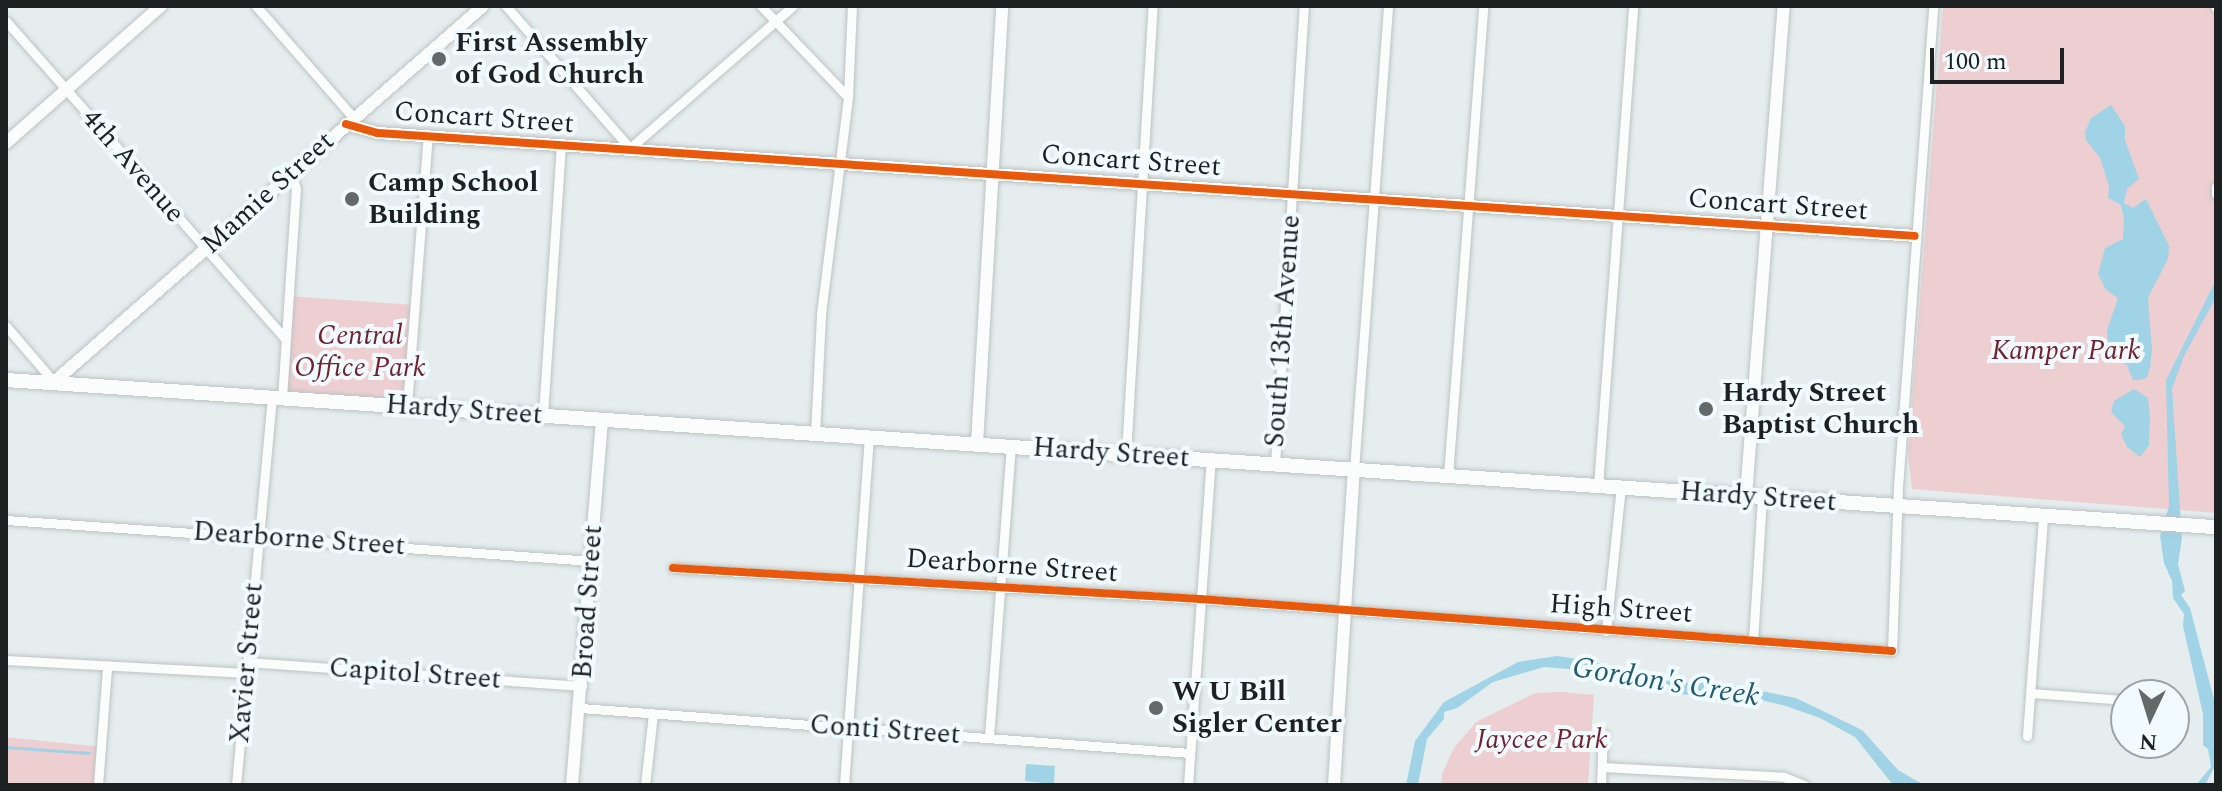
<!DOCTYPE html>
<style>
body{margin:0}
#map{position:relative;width:2222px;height:791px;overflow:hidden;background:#e6edee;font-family:Spectral,serif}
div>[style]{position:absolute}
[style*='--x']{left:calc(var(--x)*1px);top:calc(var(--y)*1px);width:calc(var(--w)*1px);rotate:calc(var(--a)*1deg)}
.green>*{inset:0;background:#edcfd1}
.water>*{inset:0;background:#a0d3e5}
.stream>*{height:3px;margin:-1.5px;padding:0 1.5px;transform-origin:1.5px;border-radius:1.5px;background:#a0d3e5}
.roads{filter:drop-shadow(0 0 2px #bdc3c4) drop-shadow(0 0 2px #bdc3c4)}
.street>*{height:9px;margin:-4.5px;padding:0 4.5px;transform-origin:4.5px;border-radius:4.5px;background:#fbfcfc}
.secondary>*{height:12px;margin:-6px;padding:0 6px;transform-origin:6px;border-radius:6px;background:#fbfcfc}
.primary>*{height:14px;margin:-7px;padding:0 7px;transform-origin:7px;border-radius:7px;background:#fbfcfc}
.cycleway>*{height:8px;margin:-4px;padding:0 4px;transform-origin:4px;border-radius:4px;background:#e8590c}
.dots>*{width:22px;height:22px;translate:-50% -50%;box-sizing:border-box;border:4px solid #f1fbff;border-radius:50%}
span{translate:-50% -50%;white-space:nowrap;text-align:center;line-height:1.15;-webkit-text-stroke:8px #f1fbff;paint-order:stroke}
.poi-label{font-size:28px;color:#1d2122;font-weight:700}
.left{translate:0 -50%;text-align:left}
.street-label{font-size:28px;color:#1d2122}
.park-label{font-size:28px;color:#70232e;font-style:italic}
.water-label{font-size:30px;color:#235b6e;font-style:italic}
.frame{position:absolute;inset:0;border:8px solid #1d2122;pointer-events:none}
.north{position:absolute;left:2110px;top:679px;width:80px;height:80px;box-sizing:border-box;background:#f1fbff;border:2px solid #9ca4a7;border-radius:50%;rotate:184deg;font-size:22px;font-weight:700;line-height:32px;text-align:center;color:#1d2122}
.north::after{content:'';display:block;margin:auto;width:28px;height:36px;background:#636869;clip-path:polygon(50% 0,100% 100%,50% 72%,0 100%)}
.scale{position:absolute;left:1930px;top:48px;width:134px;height:36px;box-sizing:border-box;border:4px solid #1d2122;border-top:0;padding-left:10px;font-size:24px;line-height:28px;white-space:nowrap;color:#1d2122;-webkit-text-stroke:6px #f1fbff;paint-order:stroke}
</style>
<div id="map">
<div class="green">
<i style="clip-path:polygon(1943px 6px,2216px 6px,2216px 513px,1912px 489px,1908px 453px)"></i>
<i style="clip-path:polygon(288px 296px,415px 305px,407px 406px,282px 398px)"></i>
<i style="clip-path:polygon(1562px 692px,1594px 695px,1588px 785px,1441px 785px,1442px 774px,1454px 748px,1476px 722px,1535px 693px)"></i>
<i style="clip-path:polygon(6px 737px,101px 747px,98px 785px,6px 785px)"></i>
</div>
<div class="water">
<i style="clip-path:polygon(2111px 105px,2125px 126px,2125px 140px,2139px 179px,2127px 189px,2124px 203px,2133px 208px,2146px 199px,2169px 246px,2168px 259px,2148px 298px,2152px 349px,2150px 368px,2147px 377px,2141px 380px,2133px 380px,2127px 365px,2118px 361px,2108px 344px,2107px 330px,2118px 298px,2106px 290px,2098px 274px,2105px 248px,2123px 239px,2124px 220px,2121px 205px,2108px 198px,2109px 186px,2100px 158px,2086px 140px,2085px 132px,2091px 118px)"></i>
<i style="clip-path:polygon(2216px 280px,2216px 297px,2184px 356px,2172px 389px,2182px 538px,2178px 564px,2185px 591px,2181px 595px,2190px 608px,2216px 707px,2216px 764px,2205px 785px,2196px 785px,2211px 767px,2208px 749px,2203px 745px,2203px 714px,2183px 626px,2184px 614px,2173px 598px,2172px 581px,2164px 563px,2160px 536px,2169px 506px,2166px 380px)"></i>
<i style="clip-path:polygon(2134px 389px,2148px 398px,2150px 416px,2149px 445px,2140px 457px,2127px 447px,2121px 434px,2125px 426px,2111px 412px,2114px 401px)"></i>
<i style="clip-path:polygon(1557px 656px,1586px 660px,1675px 682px,1725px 684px,1796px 698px,1862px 730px,1898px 770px,1924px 785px,1893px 785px,1855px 737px,1820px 718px,1786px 706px,1752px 698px,1674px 694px,1658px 684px,1615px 682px,1594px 671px,1544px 667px,1493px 682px,1457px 708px,1444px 712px,1444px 719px,1427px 739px,1418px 785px,1406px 785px,1415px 741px,1444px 702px,1518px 662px)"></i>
<i style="clip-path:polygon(1026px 764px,1055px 766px,1054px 784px,1025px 781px)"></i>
</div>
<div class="stream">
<i style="--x:6;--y:747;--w:83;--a:4.1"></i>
</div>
<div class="roads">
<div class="street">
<i style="--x:256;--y:6;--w:147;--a:48.9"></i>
<i style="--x:506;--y:6;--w:189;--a:48.9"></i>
<i style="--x:630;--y:148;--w:216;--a:-41.1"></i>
<i style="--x:761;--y:6;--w:126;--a:46.3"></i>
<i style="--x:2215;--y:6;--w:2;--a:63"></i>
<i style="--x:6;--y:21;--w:423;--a:48.7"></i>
<i style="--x:2216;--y:187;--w:7;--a:90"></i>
<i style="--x:6;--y:326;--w:74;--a:49.4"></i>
<i style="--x:282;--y:398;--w:209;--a:-86.2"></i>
<i style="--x:296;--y:189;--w:18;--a:-106"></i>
<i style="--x:407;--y:406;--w:271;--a:-85.6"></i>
<i style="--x:543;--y:415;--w:271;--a:-86.2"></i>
<i style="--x:815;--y:434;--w:120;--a:-87.1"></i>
<i style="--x:821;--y:314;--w:219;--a:-82.9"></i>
<i style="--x:848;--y:97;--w:91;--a:-87.5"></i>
<i style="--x:1126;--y:454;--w:449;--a:-86.6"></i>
<i style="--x:1275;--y:464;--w:459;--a:-86.4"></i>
<i style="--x:1354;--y:470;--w:465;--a:-85.8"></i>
<i style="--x:1448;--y:476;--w:471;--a:-85.7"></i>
<i style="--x:1598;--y:486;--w:481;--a:-85.8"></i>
<i style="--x:6;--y:520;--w:587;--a:4"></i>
<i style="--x:673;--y:568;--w:528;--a:3.37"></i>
<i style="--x:1200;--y:599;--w:694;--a:4.3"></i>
<i style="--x:1892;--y:651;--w:164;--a:-87.9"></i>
<i style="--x:1898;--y:487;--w:482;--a:-85.8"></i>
<i style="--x:1606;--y:631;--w:145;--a:-84.1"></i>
<i style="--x:1753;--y:641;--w:144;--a:-86.4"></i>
<i style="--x:6;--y:660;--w:241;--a:3.1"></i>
<i style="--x:247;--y:662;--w:336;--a:4.1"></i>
<i style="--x:2032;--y:693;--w:94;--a:4.3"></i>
<i style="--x:580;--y:708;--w:612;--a:4.22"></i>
<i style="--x:2027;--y:736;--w:221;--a:-85.8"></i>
<i style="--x:989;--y:737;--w:291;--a:-85.7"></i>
<i style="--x:1602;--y:767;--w:182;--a:3.1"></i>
<i style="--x:1784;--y:777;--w:22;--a:22"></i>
<i style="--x:98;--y:785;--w:118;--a:-85.6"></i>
<i style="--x:236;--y:785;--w:390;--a:-84.7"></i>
<i style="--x:645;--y:785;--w:71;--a:-83.6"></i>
<i style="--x:844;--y:785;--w:349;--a:-85.9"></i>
<i style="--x:1188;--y:785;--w:326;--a:-86"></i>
<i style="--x:1601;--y:785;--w:51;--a:-87.8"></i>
</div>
<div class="secondary">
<i style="--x:346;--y:124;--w:33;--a:16"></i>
<i style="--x:378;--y:133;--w:1540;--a:3.83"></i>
<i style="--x:6;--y:143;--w:207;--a:-41.5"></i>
<i style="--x:54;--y:382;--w:570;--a:-41.23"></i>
<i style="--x:977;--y:444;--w:439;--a:-86.7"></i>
<i style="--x:1746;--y:496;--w:491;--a:-85.6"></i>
<i style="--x:572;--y:785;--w:367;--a:-85.3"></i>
<i style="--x:1334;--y:785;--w:316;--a:-86.4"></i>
</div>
<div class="primary">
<i style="--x:6;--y:380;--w:2215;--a:3.81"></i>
</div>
</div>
<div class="cycleway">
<i style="--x:346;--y:124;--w:33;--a:16"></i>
<i style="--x:378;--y:133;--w:1540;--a:3.83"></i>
<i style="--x:673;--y:568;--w:528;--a:3.37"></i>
<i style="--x:1200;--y:599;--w:694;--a:4.3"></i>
</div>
<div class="dots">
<i style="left:439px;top:59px;background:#636869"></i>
<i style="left:352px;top:199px;background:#636869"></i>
<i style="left:1706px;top:409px;background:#636869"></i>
<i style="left:1156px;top:708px;background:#636869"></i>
</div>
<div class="poi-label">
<span class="left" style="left:455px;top:59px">First Assembly<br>of God Church</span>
<span class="left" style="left:368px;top:199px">Camp School<br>Building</span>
<span class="left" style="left:1722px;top:409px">Hardy Street<br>Baptist Church</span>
<span class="left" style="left:1172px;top:708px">W U Bill<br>Sigler Center</span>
</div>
<div class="street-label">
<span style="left:484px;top:118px;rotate:4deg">Concart Street</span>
<span style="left:1131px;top:161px;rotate:4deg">Concart Street</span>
<span style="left:133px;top:166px;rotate:49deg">4th Avenue</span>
<span style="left:268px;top:193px;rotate:-42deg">Mamie Street</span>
<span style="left:1778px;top:205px;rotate:4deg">Concart Street</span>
<span style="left:1283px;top:331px;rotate:-86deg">South 13th Avenue</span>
<span style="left:464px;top:410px;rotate:4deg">Hardy Street</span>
<span style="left:1111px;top:453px;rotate:4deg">Hardy Street</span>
<span style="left:1758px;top:497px;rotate:4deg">Hardy Street</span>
<span style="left:299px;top:539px;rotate:4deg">Dearborne Street</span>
<span style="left:1012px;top:566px;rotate:4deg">Dearborne Street</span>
<span style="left:588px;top:602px;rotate:-86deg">Broad Street</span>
<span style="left:1621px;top:609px;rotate:4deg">High Street</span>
<span style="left:247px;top:663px;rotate:-85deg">Xavier Street</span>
<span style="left:415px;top:674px;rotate:4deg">Capitol Street</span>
<span style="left:885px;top:730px;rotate:4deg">Conti Street</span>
</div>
<div class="park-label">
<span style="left:360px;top:352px">Central<br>Office Park</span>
<span style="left:2066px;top:351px">Kamper Park</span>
<span style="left:1542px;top:740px">Jaycee Park</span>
</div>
<div class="water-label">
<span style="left:1666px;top:682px;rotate:9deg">Gordon's Creek</span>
</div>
<div class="frame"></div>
<div class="north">N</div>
<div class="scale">100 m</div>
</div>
